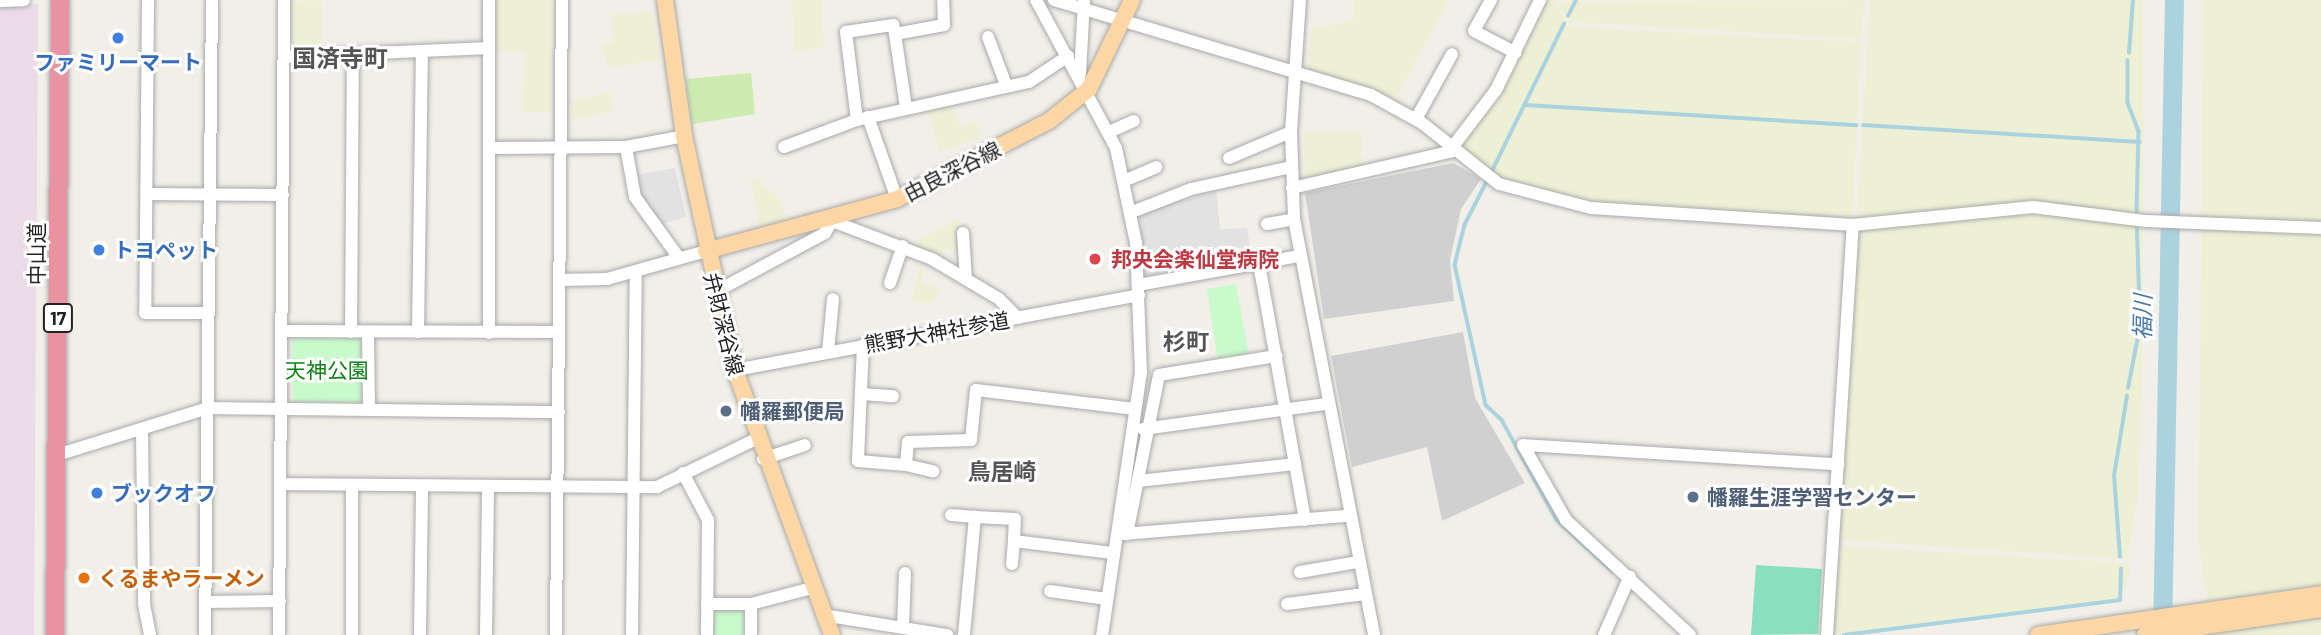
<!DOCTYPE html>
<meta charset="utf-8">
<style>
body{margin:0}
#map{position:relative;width:2321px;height:635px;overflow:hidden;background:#f2efe9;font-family:Barlow,"Noto Sans JP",sans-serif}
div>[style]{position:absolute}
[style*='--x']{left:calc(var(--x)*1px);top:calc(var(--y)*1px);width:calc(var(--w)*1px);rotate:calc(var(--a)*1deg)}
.industrial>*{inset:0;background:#ebdbe8}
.religious>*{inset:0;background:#d0d0d0}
.farmland>*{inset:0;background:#eef0d5}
.grass>*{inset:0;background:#cdebb0}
.park>*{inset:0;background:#c8facc}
.pitch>*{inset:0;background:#88e0be}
.parking>*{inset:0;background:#e2e2e2}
.stream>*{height:3.5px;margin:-1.75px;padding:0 1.75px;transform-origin:1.75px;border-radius:1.75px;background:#aad3df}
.river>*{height:19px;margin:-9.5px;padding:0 9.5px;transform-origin:9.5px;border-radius:9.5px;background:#aad3df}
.roads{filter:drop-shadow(0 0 2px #a9a9a9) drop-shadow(0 0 2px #a9a9a9)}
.minor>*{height:12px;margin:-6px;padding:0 6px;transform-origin:6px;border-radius:6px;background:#fff}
.major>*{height:16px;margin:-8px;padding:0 8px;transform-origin:8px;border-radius:8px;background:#fcd6a4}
.highway>*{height:18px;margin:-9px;padding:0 9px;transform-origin:9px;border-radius:9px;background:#e892a2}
.dots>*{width:19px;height:19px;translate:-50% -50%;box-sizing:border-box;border:4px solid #fff;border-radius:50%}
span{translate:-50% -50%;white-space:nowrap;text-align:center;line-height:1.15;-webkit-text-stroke:6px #fff;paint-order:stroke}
.shield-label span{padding:2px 5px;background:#fff;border:2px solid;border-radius:5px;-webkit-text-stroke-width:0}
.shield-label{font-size:19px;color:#222;font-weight:700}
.shop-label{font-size:21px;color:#366cbe;font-weight:700}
.left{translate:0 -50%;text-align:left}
.street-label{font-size:21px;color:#222}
.health-label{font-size:21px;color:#be3a42;font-weight:700}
.park-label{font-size:21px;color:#0c8416}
.service-label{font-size:21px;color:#4e5e75;font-weight:700}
.food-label{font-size:21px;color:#c56008;font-weight:700}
.water-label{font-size:23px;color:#4a7aab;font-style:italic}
.neighbourhood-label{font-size:23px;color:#555;font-weight:700}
.quarter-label{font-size:24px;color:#555;font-weight:700}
</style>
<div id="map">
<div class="industrial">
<i style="clip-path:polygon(38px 4px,34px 635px,0 635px,0 5px)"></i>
</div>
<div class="religious">
<i style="clip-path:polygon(1453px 163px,1481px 179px,1461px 209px,1450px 260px,1454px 301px,1324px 319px,1305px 193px)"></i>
<i style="clip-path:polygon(1463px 332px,1475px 398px,1525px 483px,1442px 521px,1427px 447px,1352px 467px,1331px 356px)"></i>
</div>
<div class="farmland">
<i style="clip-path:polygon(321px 0,322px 52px,294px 53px,292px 2px)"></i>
<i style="clip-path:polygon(495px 0,552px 0,551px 112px,524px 112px,525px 51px,495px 50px)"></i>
<i style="clip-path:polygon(792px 0,821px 0,824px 47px,795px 51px)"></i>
<i style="clip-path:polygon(1355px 0,1449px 0,1395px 99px,1307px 70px,1311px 28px,1352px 21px)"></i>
<i style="clip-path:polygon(1545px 0,1554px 0,1570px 27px,1861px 42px,1852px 217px,1632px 209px,1501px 180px,1460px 146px,1507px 83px)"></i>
<i style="clip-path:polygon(1865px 0,1860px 39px,1570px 22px,1557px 2px)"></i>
<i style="clip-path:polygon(1870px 0,2143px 0,2143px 329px,2138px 497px,2127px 559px,1838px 540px)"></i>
<i style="clip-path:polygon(2204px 0,2321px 0,2321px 585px,2207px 601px,2198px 540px)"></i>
<i style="clip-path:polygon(652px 12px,660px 61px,608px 67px,602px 45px,613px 43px,611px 14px)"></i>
<i style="clip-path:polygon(610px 92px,613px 111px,571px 119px,571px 102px)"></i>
<i style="clip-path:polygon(951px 104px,960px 126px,976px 121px,982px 137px,939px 152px,927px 109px)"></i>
<i style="clip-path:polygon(1304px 131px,1361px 132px,1362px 166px,1305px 180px)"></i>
<i style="clip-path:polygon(756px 178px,780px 200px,788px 225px,760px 231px,751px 180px)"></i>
<i style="clip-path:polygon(958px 219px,960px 249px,944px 250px,939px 260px,909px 245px)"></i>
<i style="clip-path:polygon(922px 260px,922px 284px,941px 288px,932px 303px,911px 302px)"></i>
<i style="clip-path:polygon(1840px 546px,2126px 563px,2130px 570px,2122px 601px,1833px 635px)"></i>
<i style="clip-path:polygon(2321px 609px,2321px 635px,2145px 635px)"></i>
</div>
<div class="grass">
<i style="clip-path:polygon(751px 73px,755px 114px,692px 124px,686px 79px)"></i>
</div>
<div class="park">
<i style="clip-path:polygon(1236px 284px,1249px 356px,1218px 361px,1207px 289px)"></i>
<i style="clip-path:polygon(292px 337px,362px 338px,361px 402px,293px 402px)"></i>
<i style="clip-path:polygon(716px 609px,745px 609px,747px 635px,712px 635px)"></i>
</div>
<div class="pitch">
<i style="clip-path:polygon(1756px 565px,1822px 569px,1818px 634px,1751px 635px)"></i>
</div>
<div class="parking">
<i style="clip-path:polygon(675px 168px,686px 217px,659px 225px,638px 195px,635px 175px)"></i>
<i style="clip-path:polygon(1216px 190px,1220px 229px,1247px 228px,1252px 261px,1143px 276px,1140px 214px)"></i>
</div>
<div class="stream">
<i style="--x:1568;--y:16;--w:18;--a:-63"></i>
<i style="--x:2129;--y:53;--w:53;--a:-85.7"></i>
<i style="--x:2128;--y:60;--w:43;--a:90"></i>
<i style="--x:2128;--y:103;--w:30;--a:69"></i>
<i style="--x:2139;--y:131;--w:80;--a:91.4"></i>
<i style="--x:1526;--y:105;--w:331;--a:3.5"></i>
<i style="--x:1863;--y:125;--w:277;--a:3.5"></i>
<i style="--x:1491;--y:173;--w:166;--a:-63.9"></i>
<i style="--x:1488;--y:180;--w:51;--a:117.1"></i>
<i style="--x:1465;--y:225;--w:41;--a:104"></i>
<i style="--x:1455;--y:265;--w:143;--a:77.5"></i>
<i style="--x:1486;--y:405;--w:22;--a:43"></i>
<i style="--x:1502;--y:420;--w:114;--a:61.2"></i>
<i style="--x:1557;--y:520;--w:75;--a:42.8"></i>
<i style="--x:2128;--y:388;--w:63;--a:-79"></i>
<i style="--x:2140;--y:326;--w:96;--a:-91.8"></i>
<i style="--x:2120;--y:557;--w:81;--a:-94.2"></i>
<i style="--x:2114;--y:476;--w:81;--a:-80.8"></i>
<i style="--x:1844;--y:635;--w:278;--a:-7.2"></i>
<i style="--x:2120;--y:600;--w:31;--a:-88"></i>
</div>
<div class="river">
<i style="--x:2162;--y:635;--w:635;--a:-88.92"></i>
</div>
<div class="roads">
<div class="minor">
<i style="--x:148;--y:0;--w:313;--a:90.5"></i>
<i style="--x:145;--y:313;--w:64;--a:0"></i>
<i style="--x:489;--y:0;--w:333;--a:90"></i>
<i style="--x:1036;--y:0;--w:168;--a:61.6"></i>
<i style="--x:1116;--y:148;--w:97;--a:78.1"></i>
<i style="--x:1136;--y:243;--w:129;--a:87.8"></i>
<i style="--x:1141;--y:372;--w:266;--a:98.4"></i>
<i style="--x:1054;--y:0;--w:331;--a:16.7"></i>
<i style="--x:1371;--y:95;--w:58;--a:28.8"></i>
<i style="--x:1422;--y:123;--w:98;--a:38.4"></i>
<i style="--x:1499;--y:184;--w:95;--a:14.6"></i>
<i style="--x:1591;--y:208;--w:263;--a:3.7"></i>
<i style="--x:1853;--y:225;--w:181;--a:-5.7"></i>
<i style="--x:2033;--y:207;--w:114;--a:7.1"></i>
<i style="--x:2146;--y:221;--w:175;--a:2.3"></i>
<i style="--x:1300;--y:0;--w:132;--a:93.9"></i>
<i style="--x:1291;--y:132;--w:87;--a:88"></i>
<i style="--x:1294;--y:219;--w:424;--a:79.1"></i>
<i style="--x:1491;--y:0;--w:35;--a:119"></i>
<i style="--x:1474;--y:31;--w:47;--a:27.6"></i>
<i style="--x:0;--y:1;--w:24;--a:-2"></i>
<i style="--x:895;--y:34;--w:75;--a:81.5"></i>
<i style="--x:988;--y:37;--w:51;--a:69.4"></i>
<i style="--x:284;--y:57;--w:69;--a:-2.5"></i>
<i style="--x:1080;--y:74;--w:74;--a:-86.9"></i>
<i style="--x:868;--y:117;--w:87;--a:70.5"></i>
<i style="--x:1416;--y:119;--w:74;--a:-61"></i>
<i style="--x:857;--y:120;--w:176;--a:-12.5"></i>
<i style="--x:1029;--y:82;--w:47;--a:-33.7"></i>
<i style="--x:1109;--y:132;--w:27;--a:-24"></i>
<i style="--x:626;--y:147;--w:51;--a:79.8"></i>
<i style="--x:635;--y:197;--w:75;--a:54.2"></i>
<i style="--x:784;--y:147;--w:78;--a:-20.3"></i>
<i style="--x:857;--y:120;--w:89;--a:-97.1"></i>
<i style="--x:846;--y:32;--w:48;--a:-8.5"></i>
<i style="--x:893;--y:25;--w:9;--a:77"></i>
<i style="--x:895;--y:34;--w:50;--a:-10.4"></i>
<i style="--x:944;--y:25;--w:25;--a:-92"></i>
<i style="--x:489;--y:148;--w:137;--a:-0.4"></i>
<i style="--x:626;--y:147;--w:59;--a:-10.7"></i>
<i style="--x:1451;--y:149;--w:74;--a:-52.7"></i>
<i style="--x:1496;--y:90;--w:100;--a:-63.9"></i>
<i style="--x:1229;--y:158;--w:67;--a:-22.8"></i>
<i style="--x:1126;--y:180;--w:33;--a:-23"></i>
<i style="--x:1292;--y:188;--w:166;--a:-12.9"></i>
<i style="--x:147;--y:194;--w:136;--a:0.4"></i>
<i style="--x:1132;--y:212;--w:63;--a:-21.3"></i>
<i style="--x:1191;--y:189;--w:102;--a:-12.4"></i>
<i style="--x:1267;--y:224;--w:27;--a:-10"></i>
<i style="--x:963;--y:233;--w:46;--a:86.3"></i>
<i style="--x:1259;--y:264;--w:260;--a:79.8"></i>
<i style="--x:560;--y:280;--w:47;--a:-1.2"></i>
<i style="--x:607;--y:279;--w:103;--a:-15.8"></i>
<i style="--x:890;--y:283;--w:39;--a:-71"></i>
<i style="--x:1138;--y:285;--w:164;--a:-10.2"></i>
<i style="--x:715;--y:292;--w:125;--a:-28.2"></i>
<i style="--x:825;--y:233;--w:14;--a:-60"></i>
<i style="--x:832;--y:221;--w:107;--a:20.8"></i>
<i style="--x:932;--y:259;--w:78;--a:30.8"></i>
<i style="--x:999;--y:299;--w:27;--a:45"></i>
<i style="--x:281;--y:331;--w:278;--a:0.2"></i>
<i style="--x:351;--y:332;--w:278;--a:-89.6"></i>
<i style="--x:353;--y:54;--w:136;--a:-2.5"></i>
<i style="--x:368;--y:332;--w:75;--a:89.2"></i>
<i style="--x:418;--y:332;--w:281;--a:-89.2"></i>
<i style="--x:863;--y:345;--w:116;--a:92.5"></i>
<i style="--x:858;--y:461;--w:48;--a:4.8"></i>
<i style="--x:906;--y:465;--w:23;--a:-85"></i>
<i style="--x:908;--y:442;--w:63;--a:-1.8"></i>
<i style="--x:971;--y:440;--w:50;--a:-84.3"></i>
<i style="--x:976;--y:390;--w:160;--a:6.8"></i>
<i style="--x:828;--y:352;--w:53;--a:-84.6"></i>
<i style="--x:735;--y:370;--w:411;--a:-10.5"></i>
<i style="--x:862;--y:394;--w:31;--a:4"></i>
<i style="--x:142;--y:429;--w:175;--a:89.3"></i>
<i style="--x:144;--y:604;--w:32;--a:79"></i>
<i style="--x:1143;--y:429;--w:185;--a:-7.8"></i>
<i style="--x:57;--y:455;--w:158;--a:-17.3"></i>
<i style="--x:208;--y:408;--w:351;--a:0.7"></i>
<i style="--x:763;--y:459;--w:44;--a:-18.4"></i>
<i style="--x:906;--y:465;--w:28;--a:13"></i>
<i style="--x:683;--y:473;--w:53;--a:62"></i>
<i style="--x:708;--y:520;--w:115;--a:90.5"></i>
<i style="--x:1138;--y:481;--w:158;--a:-6.2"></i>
<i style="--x:282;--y:484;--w:375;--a:0.5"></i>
<i style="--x:657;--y:487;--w:110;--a:-25.9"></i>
<i style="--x:951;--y:515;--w:24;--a:5"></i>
<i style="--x:1122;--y:534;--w:227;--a:-4.6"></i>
<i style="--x:1127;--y:534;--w:162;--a:-78.6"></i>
<i style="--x:1159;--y:375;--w:119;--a:-9.2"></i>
<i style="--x:1012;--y:564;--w:23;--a:-85"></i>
<i style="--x:1300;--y:572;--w:59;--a:-9.8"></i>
<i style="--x:1050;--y:591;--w:57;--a:8.1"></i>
<i style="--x:206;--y:602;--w:74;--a:-0.8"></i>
<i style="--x:707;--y:604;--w:44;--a:0"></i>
<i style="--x:751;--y:604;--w:63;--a:-14.7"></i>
<i style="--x:751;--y:604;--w:31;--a:90"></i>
<i style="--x:1287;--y:604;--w:78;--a:-7.4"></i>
<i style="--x:823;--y:615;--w:126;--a:9.2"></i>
<i style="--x:903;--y:626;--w:53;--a:-87.8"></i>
<i style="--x:205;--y:635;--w:635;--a:-89.37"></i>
<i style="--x:279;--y:635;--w:635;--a:-89.55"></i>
<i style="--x:352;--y:635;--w:150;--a:-90"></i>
<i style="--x:420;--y:635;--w:149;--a:-89.2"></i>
<i style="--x:486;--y:635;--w:149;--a:-89.2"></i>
<i style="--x:556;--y:635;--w:635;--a:-89.46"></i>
<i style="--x:632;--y:635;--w:364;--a:-89.4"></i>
<i style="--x:964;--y:635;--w:119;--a:-84.7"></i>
<i style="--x:975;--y:517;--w:40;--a:2.9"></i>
<i style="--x:1015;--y:519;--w:22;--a:93"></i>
<i style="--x:1014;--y:541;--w:99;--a:7"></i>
<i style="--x:1604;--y:635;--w:64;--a:-66.2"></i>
<i style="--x:1690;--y:635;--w:169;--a:-137.2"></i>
<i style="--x:1566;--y:520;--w:86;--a:-119.8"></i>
<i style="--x:1523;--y:445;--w:316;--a:3.5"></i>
<i style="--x:1827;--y:635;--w:411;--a:-86.4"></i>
</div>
<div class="major">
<i style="--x:665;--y:0;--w:137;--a:82"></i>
<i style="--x:684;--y:136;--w:239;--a:77.7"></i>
<i style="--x:735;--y:370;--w:282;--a:69.9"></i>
<i style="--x:706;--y:251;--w:198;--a:-15.2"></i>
<i style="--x:897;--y:199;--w:171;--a:-27.2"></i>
<i style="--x:1049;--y:121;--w:51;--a:-38.7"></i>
<i style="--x:1089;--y:89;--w:99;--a:-64.2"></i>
<i style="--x:2038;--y:635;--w:286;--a:-8.2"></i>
<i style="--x:2145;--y:635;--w:178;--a:-8.4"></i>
</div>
<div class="highway">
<i style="--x:55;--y:635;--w:635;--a:-89.55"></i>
</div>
</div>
<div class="dots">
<i style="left:118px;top:38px;background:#3f7fe0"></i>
<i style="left:99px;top:250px;background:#3f7fe0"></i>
<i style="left:1095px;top:259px;background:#e0444e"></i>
<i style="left:726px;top:411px;background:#5c6f8a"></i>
<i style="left:97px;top:493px;background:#3f7fe0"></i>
<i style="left:1693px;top:497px;background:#5c6f8a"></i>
<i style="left:84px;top:578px;background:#e8710a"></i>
</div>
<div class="shield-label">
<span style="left:58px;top:318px">17</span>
</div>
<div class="shop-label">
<span style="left:118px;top:62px">ファミリーマート</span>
<span class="left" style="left:113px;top:250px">トヨペット</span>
<span class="left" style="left:111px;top:493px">ブックオフ</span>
</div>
<div class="street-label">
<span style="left:952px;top:171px;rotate:-27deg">由良深谷線</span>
<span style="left:36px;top:254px;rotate:-90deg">中山道</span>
<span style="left:724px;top:324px;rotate:76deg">弁財深谷線</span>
<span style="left:937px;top:332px;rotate:-10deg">熊野大神社参道</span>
</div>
<div class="health-label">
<span class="left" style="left:1111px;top:259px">邦央会楽仙堂病院</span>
</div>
<div class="park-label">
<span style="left:327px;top:370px">天神公園</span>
</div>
<div class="service-label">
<span class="left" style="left:740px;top:411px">幡羅郵便局</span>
<span class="left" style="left:1707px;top:497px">幡羅生涯学習センター</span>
</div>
<div class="food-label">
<span class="left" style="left:98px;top:578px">くるまやラーメン</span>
</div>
<div class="water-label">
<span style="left:2142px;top:317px;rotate:-89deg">福川</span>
</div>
<div class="neighbourhood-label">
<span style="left:1186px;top:341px">杉町</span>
<span style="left:1002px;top:471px">鳥居崎</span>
</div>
<div class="quarter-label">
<span style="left:340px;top:58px">国済寺町</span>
</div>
</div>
